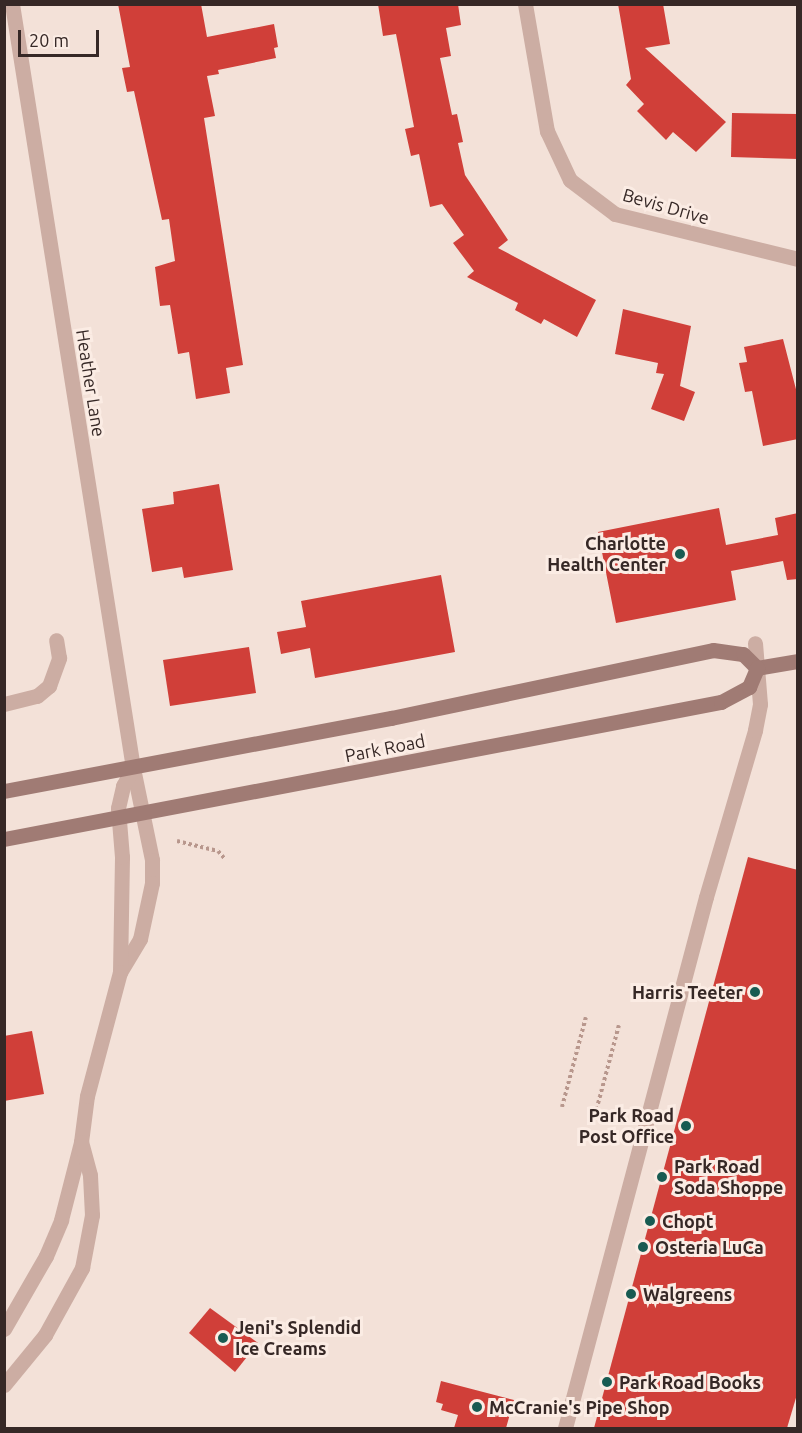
<!DOCTYPE html>
<style>
body{margin:0}
#map{position:relative;width:802px;height:1433px;overflow:hidden;background:#f3e1d8;font-family:Ubuntu,sans-serif}
div>[style]{position:absolute}
[style*='--x']{left:calc(var(--x)*1px);top:calc(var(--y)*1px);width:calc(var(--w)*1px);rotate:calc(var(--a)*1deg)}
.building>*{inset:0;background:#d03f39}
.path>*{height:4px;margin-top:-2px;transform-origin:0;background:repeating-linear-gradient(90deg,#b8978d 0 3px,transparent 0 6px)}
.lane>*{height:15px;margin:-7.5px;padding:0 7.5px;transform-origin:7.5px;border-radius:7.5px;background:#ccada3}
.street>*{height:15px;margin:-7.5px;padding:0 7.5px;transform-origin:7.5px;border-radius:7.5px;background:#ccada3}
.secondary>*{height:15px;margin:-7.5px;padding:0 7.5px;transform-origin:7.5px;border-radius:7.5px;background:#a07b74}
.dots>*{width:16px;height:16px;translate:-50% -50%;box-sizing:border-box;border:3px solid #fbece4;border-radius:50%}
span{translate:-50% -50%;white-space:nowrap;text-align:center;line-height:1.15;-webkit-text-stroke:6px #fbece4;paint-order:stroke}
.street-label{font-size:18px;color:#362826}
.poi-label{font-size:18px;color:#362826;font-weight:700}
.right{translate:-100% -50%;text-align:right}
.left{translate:0 -50%;text-align:left}
.frame{position:absolute;inset:0;border:6px solid #362826;pointer-events:none}
.scale{position:absolute;left:18px;top:30px;width:81px;height:27px;box-sizing:border-box;border:3px solid #362826;border-top:0;padding-left:8px;font-size:18px;line-height:21px;white-space:nowrap;color:#362826;-webkit-text-stroke:4px #fbece4;paint-order:stroke}
</style>
<div id="map">
<div class="building">
<i style="clip-path:polygon(118px 4px,201px 4px,207px 37px,274px 24px,278px 47px,274px 48px,276px 58px,218px 70px,219px 74px,207px 76px,215px 116px,204px 118px,243px 365px,226px 368px,230px 393px,196px 399px,189px 352px,178px 354px,170px 305px,160px 306px,155px 267px,175px 261px,169px 219px,162px 220px,134px 91px,127px 92px,122px 68px,130px 67px)"></i>
<i style="clip-path:polygon(378px 4px,458px 4px,461px 25px,446px 28px,451px 56px,440px 58px,452px 115px,457px 114px,463px 142px,458px 143px,465px 175px,508px 240px,498px 248px,596px 300px,577px 337px,544px 319px,541px 324px,515px 310px,518px 303px,467px 277px,474px 271px,453px 243px,464px 235px,442px 204px,430px 207px,419px 154px,411px 156px,405px 129px,414px 127px,396px 34px,383px 36px)"></i>
<i style="clip-path:polygon(618px 4px,663px 4px,670px 44px,645px 48px,726px 122px,696px 152px,673px 132px,666px 140px,637px 111px,644px 104px,626px 85px,631px 79px)"></i>
<i style="clip-path:polygon(732px 113px,798px 114px,798px 159px,731px 157px)"></i>
<i style="clip-path:polygon(623px 309px,691px 326px,680px 386px,695px 392px,684px 421px,651px 409px,664px 374px,656px 373px,658px 363px,615px 354px)"></i>
<i style="clip-path:polygon(783px 339px,798px 397px,798px 439px,763px 446px,752px 391px,745px 392px,739px 363px,747px 362px,744px 347px)"></i>
<i style="clip-path:polygon(219px 484px,233px 570px,184px 578px,182px 567px,152px 572px,142px 509px,174px 504px,173px 492px)"></i>
<i style="clip-path:polygon(719px 508px,726px 545px,778px 535px,775px 518px,798px 513px,798px 579px,787px 580px,783px 561px,731px 571px,736px 600px,616px 623px,598px 532px)"></i>
<i style="clip-path:polygon(441px 575px,455px 652px,315px 678px,310px 648px,281px 654px,277px 632px,306px 627px,301px 601px)"></i>
<i style="clip-path:polygon(249px 647px,256px 693px,170px 706px,163px 660px)"></i>
<i style="clip-path:polygon(748px 857px,798px 870px,798px 1391px,787px 1428px,594px 1428px)"></i>
<i style="clip-path:polygon(32px 1031px,44px 1094px,4px 1101px,4px 1036px)"></i>
<i style="clip-path:polygon(210px 1308px,258px 1343px,235px 1372px,189px 1333px)"></i>
<i style="clip-path:polygon(441px 1381px,514px 1400px,506px 1428px,454px 1428px,458px 1415px,441px 1410px,443px 1404px,436px 1402px)"></i>
</div>
<div class="path">
<i style="--x:177;--y:841;--w:42;--a:13.7"></i>
<i style="--x:218;--y:851;--w:11;--a:49"></i>
<i style="--x:562;--y:1107;--w:93;--a:-75.1"></i>
<i style="--x:595;--y:1115;--w:93;--a:-75.1"></i>
</div>
<div class="lane">
<i style="--x:4;--y:704;--w:34;--a:-14"></i>
<i style="--x:37;--y:696;--w:16;--a:-40"></i>
<i style="--x:49;--y:686;--w:30;--a:-70"></i>
<i style="--x:59;--y:658;--w:18;--a:-99"></i>
</div>
<div class="street">
<i style="--x:12;--y:4;--w:774;--a:81"></i>
<i style="--x:525;--y:4;--w:129;--a:80.2"></i>
<i style="--x:547;--y:131;--w:54;--a:64.9"></i>
<i style="--x:570;--y:180;--w:56;--a:37.1"></i>
<i style="--x:615;--y:214;--w:188;--a:13.8"></i>
<i style="--x:133;--y:768;--w:94;--a:78.3"></i>
<i style="--x:152;--y:860;--w:23;--a:90"></i>
<i style="--x:152;--y:883;--w:57;--a:102.1"></i>
<i style="--x:140;--y:939;--w:39;--a:121"></i>
<i style="--x:120;--y:972;--w:115;--a:-89"></i>
<i style="--x:122;--y:857;--w:49;--a:-94.7"></i>
<i style="--x:118;--y:808;--w:23;--a:-77"></i>
<i style="--x:123;--y:786;--w:21;--a:-61"></i>
<i style="--x:4;--y:1329;--w:84;--a:-60.1"></i>
<i style="--x:46;--y:1256;--w:39;--a:-67"></i>
<i style="--x:61;--y:1220;--w:81;--a:-75.6"></i>
<i style="--x:81;--y:1142;--w:46;--a:-82.6"></i>
<i style="--x:87;--y:1096;--w:128;--a:-75.1"></i>
<i style="--x:4;--y:1385;--w:65;--a:-50.6"></i>
<i style="--x:45;--y:1335;--w:77;--a:-61.1"></i>
<i style="--x:82;--y:1268;--w:54;--a:-79.3"></i>
<i style="--x:92;--y:1215;--w:40;--a:-92.9"></i>
<i style="--x:90;--y:1175;--w:34;--a:-105"></i>
<i style="--x:565;--y:1428;--w:549;--a:-75.13"></i>
<i style="--x:706;--y:897;--w:174;--a:-73.6"></i>
<i style="--x:755;--y:730;--w:26;--a:-79"></i>
<i style="--x:760;--y:704;--w:61;--a:-94.7"></i>
</div>
<div class="secondary">
<i style="--x:757;--y:668;--w:42;--a:-9.7"></i>
<i style="--x:4;--y:791;--w:394;--a:-10.7"></i>
<i style="--x:391;--y:718;--w:329;--a:-11.9"></i>
<i style="--x:713;--y:650;--w:30;--a:8"></i>
<i style="--x:743;--y:654;--w:20;--a:45"></i>
<i style="--x:4;--y:839;--w:730;--a:-10.82"></i>
<i style="--x:721;--y:702;--w:32;--a:-28"></i>
<i style="--x:749;--y:687;--w:21;--a:-67"></i>
</div>
<div class="dots">
<i style="left:680px;top:554px;background:#185b52"></i>
<i style="left:755px;top:992px;background:#185b52"></i>
<i style="left:686px;top:1126px;background:#185b52"></i>
<i style="left:662px;top:1177px;background:#185b52"></i>
<i style="left:650px;top:1221px;background:#185b52"></i>
<i style="left:643px;top:1247px;background:#185b52"></i>
<i style="left:631px;top:1294px;background:#185b52"></i>
<i style="left:223px;top:1338px;background:#185b52"></i>
<i style="left:607px;top:1382px;background:#185b52"></i>
<i style="left:477px;top:1407px;background:#185b52"></i>
</div>
<div class="street-label">
<span style="left:666px;top:206px;rotate:16deg">Bevis Drive</span>
<span style="left:91px;top:383px;rotate:81deg">Heather Lane</span>
<span style="left:385px;top:748px;rotate:-11deg">Park Road</span>
</div>
<div class="poi-label">
<span class="right" style="left:666px;top:554px">Charlotte<br>Health Center</span>
<span class="right" style="left:743px;top:992px">Harris Teeter</span>
<span class="right" style="left:674px;top:1126px">Park Road<br>Post Office</span>
<span class="left" style="left:674px;top:1177px">Park Road<br>Soda Shoppe</span>
<span class="left" style="left:662px;top:1221px">Chopt</span>
<span class="left" style="left:655px;top:1247px">Osteria LuCa</span>
<span class="left" style="left:643px;top:1294px">Walgreens</span>
<span class="left" style="left:235px;top:1338px">Jeni's Splendid<br>Ice Creams</span>
<span class="left" style="left:619px;top:1382px">Park Road Books</span>
<span class="left" style="left:489px;top:1407px">McCranie's Pipe Shop</span>
</div>
<div class="frame"></div>
<div class="scale">20 m</div>
</div>
